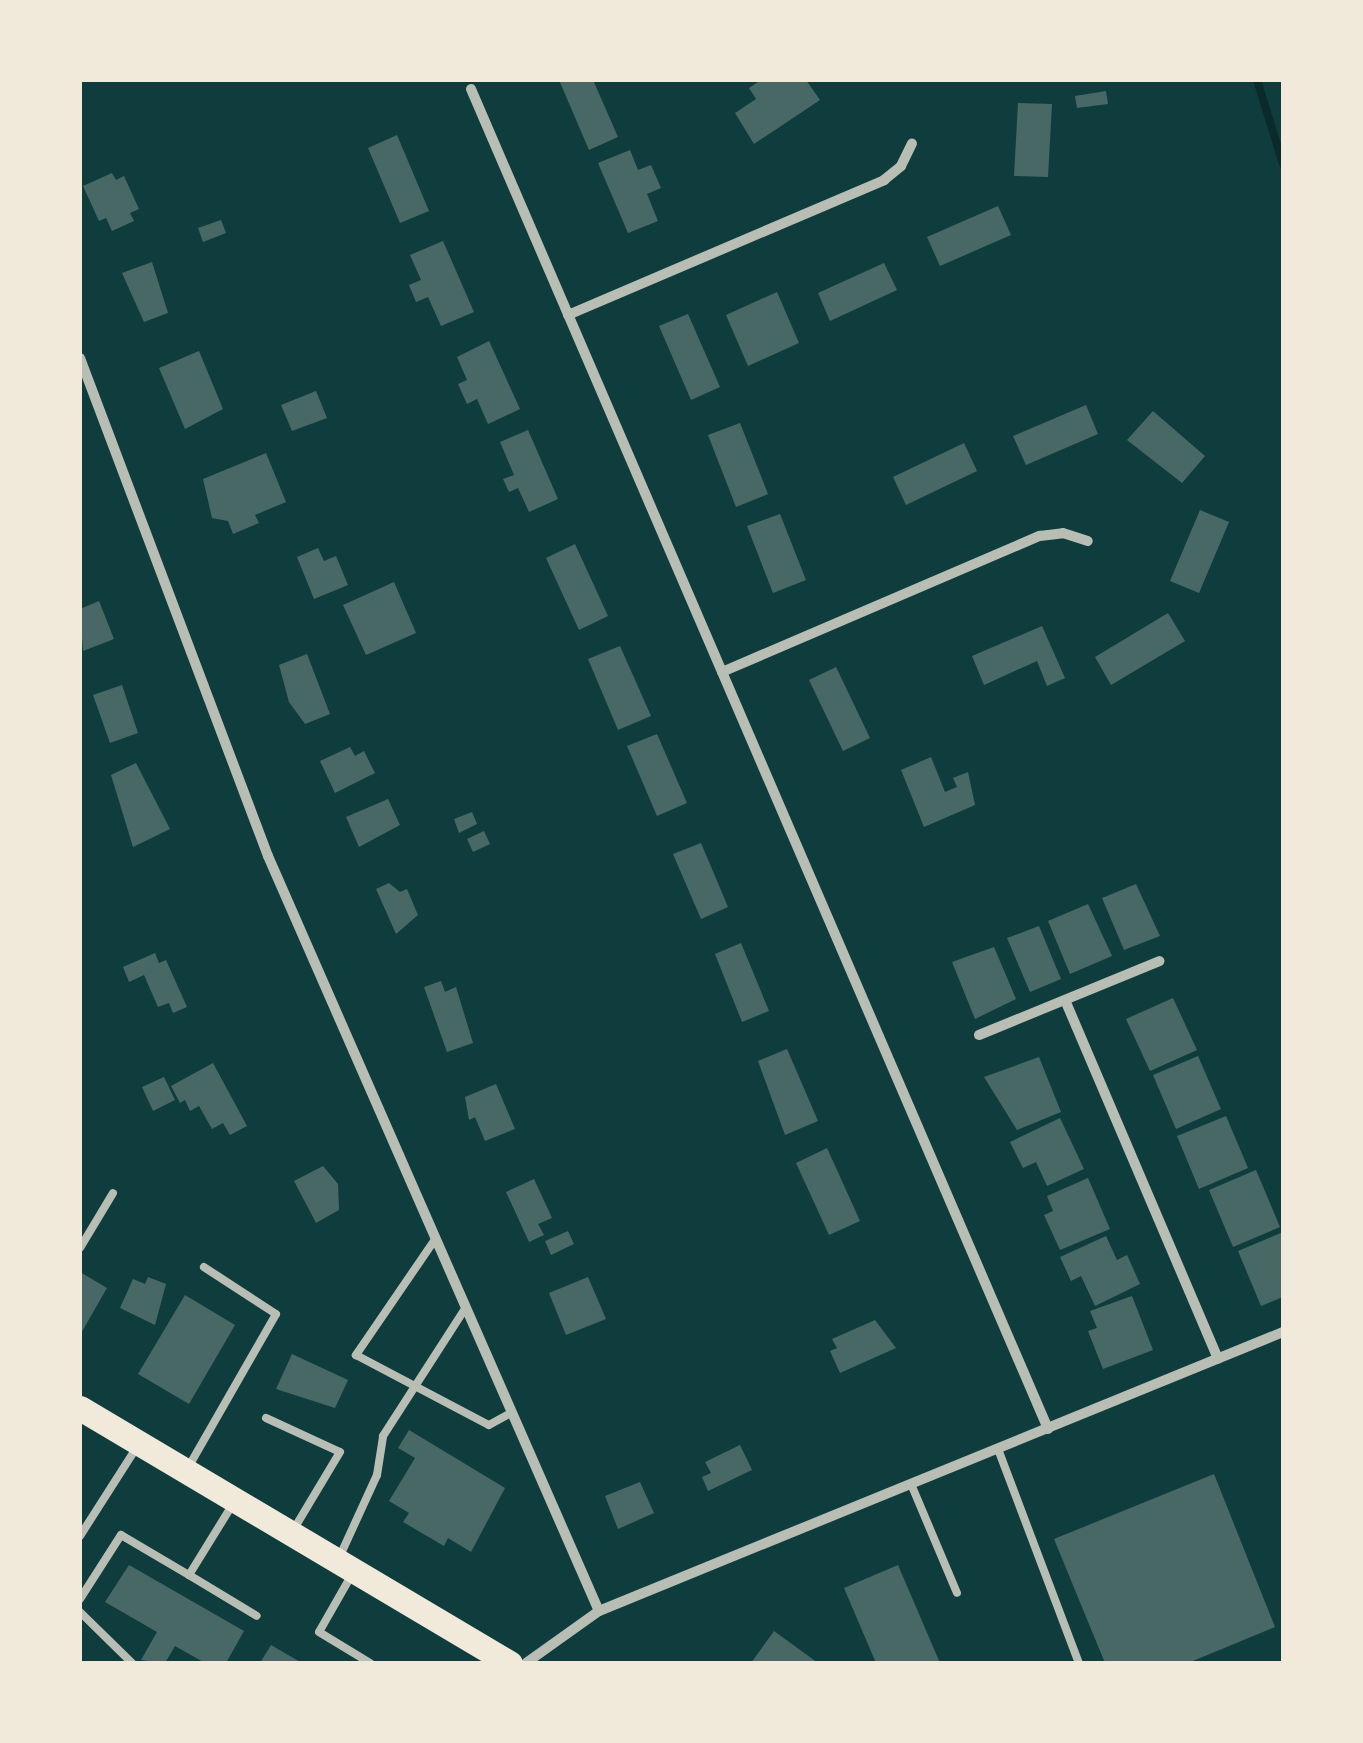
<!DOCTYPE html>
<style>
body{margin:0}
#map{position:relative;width:1363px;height:1743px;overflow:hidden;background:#0f3d3e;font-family:Arial,sans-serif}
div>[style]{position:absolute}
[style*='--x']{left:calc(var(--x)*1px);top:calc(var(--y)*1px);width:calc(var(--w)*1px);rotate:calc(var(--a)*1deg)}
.stream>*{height:8px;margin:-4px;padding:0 4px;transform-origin:4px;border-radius:4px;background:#0a2a2b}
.building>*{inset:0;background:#486865}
.service>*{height:8px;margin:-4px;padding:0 4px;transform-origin:4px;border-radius:4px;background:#b8beb3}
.minor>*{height:10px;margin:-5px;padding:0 5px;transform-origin:5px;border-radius:5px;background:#b8beb3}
.trunk>*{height:25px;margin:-12.5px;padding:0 12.5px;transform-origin:12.5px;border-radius:12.5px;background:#f1e9da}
span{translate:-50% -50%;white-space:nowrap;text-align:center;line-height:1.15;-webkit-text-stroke:8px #f1e9da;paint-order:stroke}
.frame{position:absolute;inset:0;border:82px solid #f1e9da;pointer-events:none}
</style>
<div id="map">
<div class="stream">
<i style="--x:1257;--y:80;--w:88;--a:72.8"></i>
</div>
<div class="building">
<i style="clip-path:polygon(559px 80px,593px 80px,618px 137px,589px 150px)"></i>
<i style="clip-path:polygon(761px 80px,806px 80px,820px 100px,754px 144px,735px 113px,756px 99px,749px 88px)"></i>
<i style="clip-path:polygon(1106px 91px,1108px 104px,1077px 108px,1075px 96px)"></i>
<i style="clip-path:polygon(1018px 103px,1052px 104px,1048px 177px,1014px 176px)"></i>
<i style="clip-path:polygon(397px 135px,429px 211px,400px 223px,368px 148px)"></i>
<i style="clip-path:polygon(630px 150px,638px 170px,651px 165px,661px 188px,647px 194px,658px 221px,628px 233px,598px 163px)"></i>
<i style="clip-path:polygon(112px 173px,116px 180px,124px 176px,139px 209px,130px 213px,134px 221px,112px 231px,106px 218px,99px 221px,83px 186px)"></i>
<i style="clip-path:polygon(998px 206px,1011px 235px,940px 266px,927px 237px)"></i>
<i style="clip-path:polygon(221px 220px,226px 233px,203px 242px,198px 228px)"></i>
<i style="clip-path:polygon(443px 241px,474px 312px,441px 326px,428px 297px,416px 302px,409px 285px,421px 280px,410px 255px)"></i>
<i style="clip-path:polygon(152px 262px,168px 313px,144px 322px,122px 273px)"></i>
<i style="clip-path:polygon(884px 263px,897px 290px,830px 321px,818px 293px)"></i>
<i style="clip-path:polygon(777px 292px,799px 343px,748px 366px,726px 315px)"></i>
<i style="clip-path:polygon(688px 314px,720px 387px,691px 400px,659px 326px)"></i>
<i style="clip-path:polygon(489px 341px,520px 409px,488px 424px,477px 399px,467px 404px,458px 384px,467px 380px,457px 357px)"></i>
<i style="clip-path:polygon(199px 351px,223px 409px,185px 429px,159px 368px)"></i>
<i style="clip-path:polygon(316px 391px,327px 418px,292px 431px,281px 405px)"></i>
<i style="clip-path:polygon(1086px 405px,1098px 434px,1026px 465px,1013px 436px)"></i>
<i style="clip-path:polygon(1153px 411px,1205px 456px,1182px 483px,1127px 440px)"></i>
<i style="clip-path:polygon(740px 423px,768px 494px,736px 507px,708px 435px)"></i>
<i style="clip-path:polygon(528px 430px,558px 499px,529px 512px,518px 488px,509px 492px,503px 479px,514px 475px,500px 442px)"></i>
<i style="clip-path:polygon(964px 443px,977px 471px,906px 505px,893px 477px)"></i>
<i style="clip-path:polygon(266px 453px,286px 502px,255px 515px,259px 523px,233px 534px,228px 521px,212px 518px,203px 479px)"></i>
<i style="clip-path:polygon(1200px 510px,1229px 522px,1199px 593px,1170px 581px)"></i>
<i style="clip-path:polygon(780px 514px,806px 580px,773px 593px,747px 526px)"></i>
<i style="clip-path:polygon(575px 544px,608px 616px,579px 630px,546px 558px)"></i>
<i style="clip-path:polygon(318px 548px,324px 561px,336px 556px,348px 585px,314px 599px,297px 557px)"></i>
<i style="clip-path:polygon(394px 582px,416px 633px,366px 655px,343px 605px)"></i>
<i style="clip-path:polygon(99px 601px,114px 639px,83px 651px,80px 609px)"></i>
<i style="clip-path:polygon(1168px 613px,1185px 641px,1111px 685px,1095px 657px)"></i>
<i style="clip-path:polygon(1042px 626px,1065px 678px,1047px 686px,1037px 661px,984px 685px,972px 656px)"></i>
<i style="clip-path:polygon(620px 646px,651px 716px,618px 730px,588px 659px)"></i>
<i style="clip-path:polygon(307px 654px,330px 714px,305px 724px,289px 702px,279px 665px)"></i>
<i style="clip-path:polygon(836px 667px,870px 738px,843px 751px,809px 680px)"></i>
<i style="clip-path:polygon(122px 685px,138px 733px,110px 743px,93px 695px)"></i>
<i style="clip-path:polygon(657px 734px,687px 803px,657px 816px,627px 746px)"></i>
<i style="clip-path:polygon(350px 747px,355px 756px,364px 751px,375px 773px,335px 793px,320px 761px)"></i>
<i style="clip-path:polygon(931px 757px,945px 792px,957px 787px,953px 778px,968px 772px,975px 805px,924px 827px,901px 770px)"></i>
<i style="clip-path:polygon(136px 763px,170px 829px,133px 847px,111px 775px)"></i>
<i style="clip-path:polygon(388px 799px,400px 825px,359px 847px,346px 817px)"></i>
<i style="clip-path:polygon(472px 812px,477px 824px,459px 833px,454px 819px)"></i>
<i style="clip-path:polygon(484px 831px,490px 844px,473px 852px,467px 839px)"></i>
<i style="clip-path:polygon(701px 843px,728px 907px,701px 919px,673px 854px)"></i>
<i style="clip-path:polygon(389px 883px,400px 892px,407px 889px,418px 915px,396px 934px,376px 889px)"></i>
<i style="clip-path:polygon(1136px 884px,1160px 936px,1124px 950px,1102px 898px)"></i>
<i style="clip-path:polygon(1088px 904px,1112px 956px,1070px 974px,1048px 921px)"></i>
<i style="clip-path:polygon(1039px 926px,1061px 979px,1030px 992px,1007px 938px)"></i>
<i style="clip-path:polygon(741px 943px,769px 1011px,742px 1022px,715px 954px)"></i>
<i style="clip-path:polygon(994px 947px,1016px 999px,975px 1019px,952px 962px)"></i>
<i style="clip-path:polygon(155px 953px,159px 963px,166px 960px,187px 1007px,173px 1013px,169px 1003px,158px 1007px,144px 975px,129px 982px,123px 967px)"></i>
<i style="clip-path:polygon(441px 981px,445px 992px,456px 987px,473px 1043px,447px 1052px,424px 987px)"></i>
<i style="clip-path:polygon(1173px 998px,1197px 1050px,1150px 1071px,1126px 1019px)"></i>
<i style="clip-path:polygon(787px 1049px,818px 1121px,785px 1135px,758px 1061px)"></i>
<i style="clip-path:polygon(1198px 1056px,1221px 1109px,1176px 1129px,1153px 1075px)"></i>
<i style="clip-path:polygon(1039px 1057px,1061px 1112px,1017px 1130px,984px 1077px)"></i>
<i style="clip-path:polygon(213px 1063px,247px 1126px,230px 1135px,223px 1123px,212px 1129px,199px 1106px,190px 1111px,185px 1100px,180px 1103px,171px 1086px)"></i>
<i style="clip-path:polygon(164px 1077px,175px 1100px,153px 1111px,142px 1087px)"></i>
<i style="clip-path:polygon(496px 1084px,515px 1129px,485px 1141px,475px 1117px,469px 1120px,465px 1097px)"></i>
<i style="clip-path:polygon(1226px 1116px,1248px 1168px,1199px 1189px,1177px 1136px)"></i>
<i style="clip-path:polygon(1060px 1118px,1084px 1169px,1047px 1186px,1036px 1162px,1023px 1168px,1010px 1142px)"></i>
<i style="clip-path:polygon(827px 1148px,860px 1221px,829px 1235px,796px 1163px)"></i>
<i style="clip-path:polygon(323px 1166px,338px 1184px,339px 1210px,316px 1223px,294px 1181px)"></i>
<i style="clip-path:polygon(1256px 1170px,1280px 1227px,1233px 1247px,1209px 1190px)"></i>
<i style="clip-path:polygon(1088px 1178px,1110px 1229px,1060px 1250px,1044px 1215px,1053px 1211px,1047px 1196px)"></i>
<i style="clip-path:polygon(534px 1179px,552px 1218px,538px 1224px,544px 1235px,529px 1242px,506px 1192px)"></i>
<i style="clip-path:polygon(568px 1231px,574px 1244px,551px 1255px,545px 1241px)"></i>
<i style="clip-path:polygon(1283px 1232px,1283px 1297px,1261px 1306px,1238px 1251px)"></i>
<i style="clip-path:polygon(1106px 1236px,1117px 1260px,1127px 1255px,1140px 1284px,1095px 1306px,1081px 1276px,1071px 1281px,1060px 1257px)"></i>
<i style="clip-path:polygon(80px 1272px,107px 1288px,80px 1335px)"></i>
<i style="clip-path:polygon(148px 1277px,166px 1284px,155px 1325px,120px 1308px,133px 1279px,145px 1284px)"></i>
<i style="clip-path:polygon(588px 1277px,606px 1319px,566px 1335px,549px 1293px)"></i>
<i style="clip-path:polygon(185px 1295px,235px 1325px,189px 1404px,138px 1374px)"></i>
<i style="clip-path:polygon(1132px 1296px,1153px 1350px,1103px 1369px,1088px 1331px,1097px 1328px,1090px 1311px)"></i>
<i style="clip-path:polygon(875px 1320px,896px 1348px,840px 1373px,830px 1351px,837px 1348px,832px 1339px)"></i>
<i style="clip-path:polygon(292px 1354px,348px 1380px,335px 1408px,276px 1389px)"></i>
<i style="clip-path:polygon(409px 1430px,505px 1488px,471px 1552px,448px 1538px,444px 1546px,403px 1522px,409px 1513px,389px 1501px,415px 1458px,398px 1448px)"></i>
<i style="clip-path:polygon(740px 1445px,752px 1470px,708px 1491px,702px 1477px,711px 1473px,705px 1462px)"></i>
<i style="clip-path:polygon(1214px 1474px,1275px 1627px,1188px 1663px,1105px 1663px,1054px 1539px)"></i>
<i style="clip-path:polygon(640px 1482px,654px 1513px,618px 1529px,605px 1496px)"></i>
<i style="clip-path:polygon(129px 1565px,244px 1631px,226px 1663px,205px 1663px,175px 1646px,165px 1663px,141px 1660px,157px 1632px,105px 1602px)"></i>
<i style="clip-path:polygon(898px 1565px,940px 1663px,876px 1663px,844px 1588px)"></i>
<i style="clip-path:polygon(774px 1631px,818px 1663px,751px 1663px)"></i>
<i style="clip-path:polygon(271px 1645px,302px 1663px,260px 1663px)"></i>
</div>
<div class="service">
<i style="--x:436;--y:1238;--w:142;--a:124.4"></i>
<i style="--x:356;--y:1355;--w:150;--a:27.8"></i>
<i style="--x:489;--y:1425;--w:26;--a:-29"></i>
<i style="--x:80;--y:1248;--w:64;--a:-59"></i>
<i style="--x:266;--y:1418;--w:81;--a:24.7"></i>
<i style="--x:340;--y:1452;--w:90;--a:120.9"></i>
<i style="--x:998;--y:1449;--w:229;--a:69.3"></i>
<i style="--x:189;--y:1466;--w:175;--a:-60.2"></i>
<i style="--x:276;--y:1314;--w:86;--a:-146.9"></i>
<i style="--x:911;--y:1484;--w:118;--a:67.1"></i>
<i style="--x:80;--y:1536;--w:106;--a:-57.4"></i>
<i style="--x:339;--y:1558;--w:91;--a:-65.4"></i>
<i style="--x:377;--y:1475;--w:39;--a:-81"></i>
<i style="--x:383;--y:1436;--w:153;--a:-57.2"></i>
<i style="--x:189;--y:1575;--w:79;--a:31.1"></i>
<i style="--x:351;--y:1576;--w:64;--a:119.7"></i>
<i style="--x:319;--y:1632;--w:60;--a:31.3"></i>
<i style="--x:80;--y:1599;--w:76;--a:-57.4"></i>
<i style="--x:121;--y:1535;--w:79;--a:30.5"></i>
<i style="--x:189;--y:1575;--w:86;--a:-58.3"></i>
<i style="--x:80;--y:1612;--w:73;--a:44.4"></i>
</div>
<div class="minor">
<i style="--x:471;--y:89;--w:1459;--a:66.7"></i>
<i style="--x:568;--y:315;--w:344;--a:-23.1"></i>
<i style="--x:884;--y:180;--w:22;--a:-39"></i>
<i style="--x:901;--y:166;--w:25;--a:-64"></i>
<i style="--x:80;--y:358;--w:532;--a:69.32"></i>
<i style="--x:268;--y:856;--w:824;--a:66.33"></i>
<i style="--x:722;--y:672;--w:346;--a:-23.2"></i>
<i style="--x:1040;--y:536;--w:23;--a:-7"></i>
<i style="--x:1063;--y:533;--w:26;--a:18"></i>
<i style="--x:1065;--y:1000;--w:390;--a:66.9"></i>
<i style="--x:979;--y:1035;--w:195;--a:-22.3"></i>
<i style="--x:526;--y:1663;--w:90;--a:-35.5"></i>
<i style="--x:599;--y:1611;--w:739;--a:-22.19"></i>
</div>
<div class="trunk">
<i style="--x:80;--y:1408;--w:500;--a:30.7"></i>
</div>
<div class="frame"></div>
</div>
